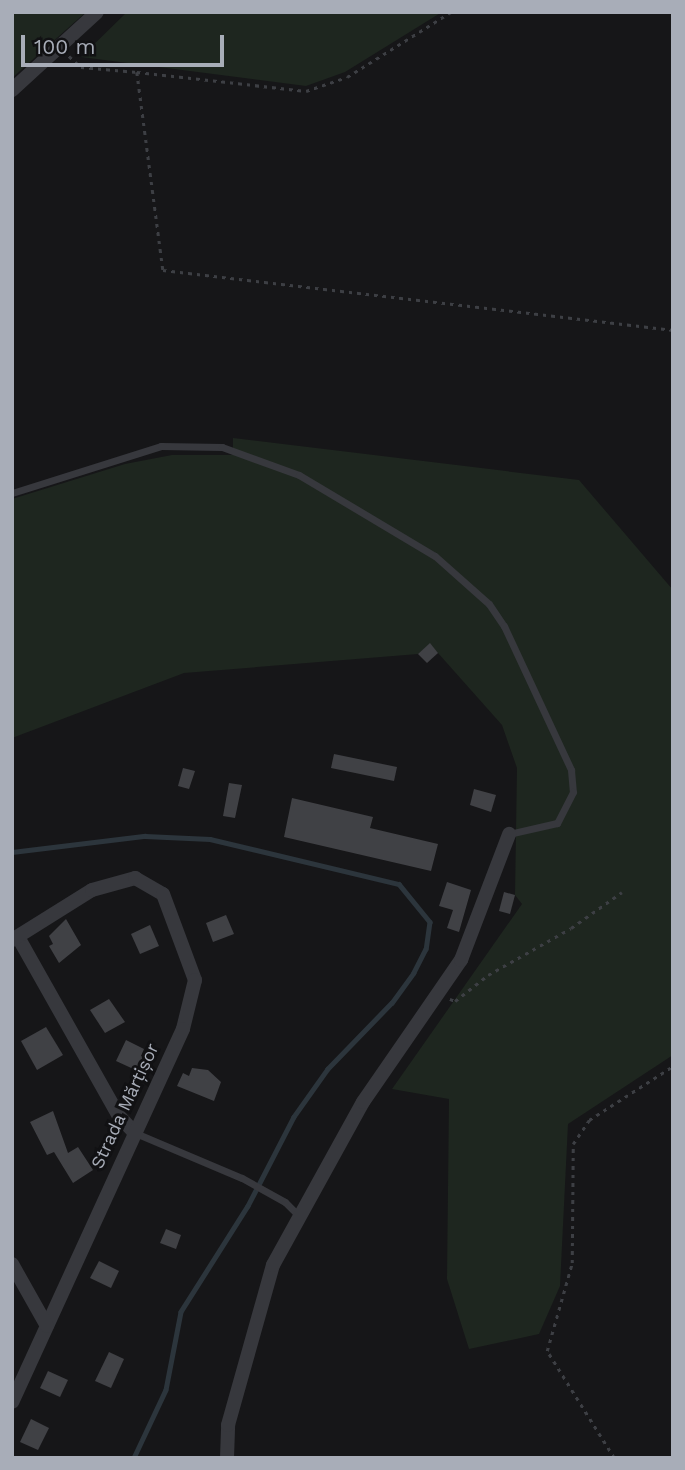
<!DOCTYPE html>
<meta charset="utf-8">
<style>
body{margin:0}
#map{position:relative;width:685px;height:1470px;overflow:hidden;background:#161618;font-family:"Work Sans",sans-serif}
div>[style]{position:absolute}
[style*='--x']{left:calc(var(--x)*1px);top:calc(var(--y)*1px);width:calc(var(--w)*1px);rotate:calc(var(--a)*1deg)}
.green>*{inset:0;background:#1e261f}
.stream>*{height:4.5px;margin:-2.25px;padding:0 2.25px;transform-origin:2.25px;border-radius:2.25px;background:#2c353c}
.building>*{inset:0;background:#404145}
.path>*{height:2.5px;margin-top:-1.25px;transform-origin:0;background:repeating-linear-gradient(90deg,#3d3f44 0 3.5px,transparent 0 8.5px)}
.lane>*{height:7px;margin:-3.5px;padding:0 3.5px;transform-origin:3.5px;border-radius:3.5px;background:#37383d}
.street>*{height:14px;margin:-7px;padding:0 7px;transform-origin:7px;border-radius:7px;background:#37383d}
span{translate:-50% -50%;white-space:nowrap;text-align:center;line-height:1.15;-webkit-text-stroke:6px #111113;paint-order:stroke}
.street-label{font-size:18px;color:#a8adb8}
.frame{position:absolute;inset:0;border:14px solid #a8adb8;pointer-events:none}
.scale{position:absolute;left:21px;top:35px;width:203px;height:32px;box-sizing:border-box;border:4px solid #a8adb8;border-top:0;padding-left:9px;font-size:21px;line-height:24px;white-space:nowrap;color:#a8adb8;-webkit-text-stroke:5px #111113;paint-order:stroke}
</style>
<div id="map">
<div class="green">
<i style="clip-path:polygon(12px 12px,86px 12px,12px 78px)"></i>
<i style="clip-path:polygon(127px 12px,442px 12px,345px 72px,306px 86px,81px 57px)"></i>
<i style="clip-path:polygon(233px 438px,579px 480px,673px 590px,673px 1055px,568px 1124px,560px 1286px,539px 1334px,469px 1349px,447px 1279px,449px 1099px,392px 1089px,522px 904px,515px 895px,517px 768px,502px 725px,430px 644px,418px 654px,184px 673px,12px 738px,12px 499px,125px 464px,172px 455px,233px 455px)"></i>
</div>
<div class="stream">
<i style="--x:12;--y:852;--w:134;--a:-6.9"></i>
<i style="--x:145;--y:836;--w:65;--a:2.6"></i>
<i style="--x:210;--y:839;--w:194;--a:13.4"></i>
<i style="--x:399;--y:884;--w:49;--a:50.8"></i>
<i style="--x:430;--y:922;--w:27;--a:98"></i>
<i style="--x:426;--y:949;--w:27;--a:117"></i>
<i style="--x:414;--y:973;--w:37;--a:126"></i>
<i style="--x:392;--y:1003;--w:92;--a:134.1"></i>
<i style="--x:328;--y:1069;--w:59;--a:125.3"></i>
<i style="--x:294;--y:1117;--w:100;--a:117.3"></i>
<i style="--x:248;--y:1206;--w:125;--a:122.3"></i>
<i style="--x:181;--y:1312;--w:79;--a:100.9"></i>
<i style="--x:166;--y:1390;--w:75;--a:115.2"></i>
</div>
<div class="building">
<i style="clip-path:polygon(430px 643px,438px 653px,427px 663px,418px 654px)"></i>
<i style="clip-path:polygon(334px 754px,397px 767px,394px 781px,331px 768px)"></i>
<i style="clip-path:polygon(183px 768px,195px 771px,189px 789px,178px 786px)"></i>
<i style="clip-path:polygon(229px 783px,242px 785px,235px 818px,223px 816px)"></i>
<i style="clip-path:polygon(474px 789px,496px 795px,491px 812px,470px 805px)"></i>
<i style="clip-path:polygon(292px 798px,373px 817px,370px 828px,438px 844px,431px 871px,284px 837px)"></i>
<i style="clip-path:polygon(447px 882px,471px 890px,459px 932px,447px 928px,453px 910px,439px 906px)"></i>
<i style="clip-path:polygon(504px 892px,515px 895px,510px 914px,499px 911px)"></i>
<i style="clip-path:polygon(226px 915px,234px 934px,213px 942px,206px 923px)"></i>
<i style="clip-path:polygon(66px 919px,81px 945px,59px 963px,49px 946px,53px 944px,49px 936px)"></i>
<i style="clip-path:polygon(150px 925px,159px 946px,140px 954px,131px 934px)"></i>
<i style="clip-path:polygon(109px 999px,125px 1022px,105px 1033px,90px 1010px)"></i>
<i style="clip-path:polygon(46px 1027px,63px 1055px,37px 1070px,21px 1041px)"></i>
<i style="clip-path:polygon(126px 1040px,144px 1049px,141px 1056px,146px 1058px,140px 1072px,116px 1061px)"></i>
<i style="clip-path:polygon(192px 1068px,208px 1070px,221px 1082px,214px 1101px,177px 1086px,183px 1073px,189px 1076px)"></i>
<i style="clip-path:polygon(53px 1111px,68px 1153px,78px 1147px,93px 1170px,73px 1183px,54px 1152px,47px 1155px,30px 1122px)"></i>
<i style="clip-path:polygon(166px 1229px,181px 1235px,176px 1249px,160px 1243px)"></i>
<i style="clip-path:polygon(99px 1261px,119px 1271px,111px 1288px,90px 1278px)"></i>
<i style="clip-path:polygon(109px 1352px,124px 1359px,111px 1388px,95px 1381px)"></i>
<i style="clip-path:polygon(48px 1371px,68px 1380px,60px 1397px,40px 1388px)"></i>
<i style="clip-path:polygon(31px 1419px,49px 1428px,38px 1450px,20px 1442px)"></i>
</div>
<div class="path">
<i style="--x:69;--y:56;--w:16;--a:43"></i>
<i style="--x:81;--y:67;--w:56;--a:5.1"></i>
<i style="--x:137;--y:72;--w:200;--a:82.5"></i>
<i style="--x:163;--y:270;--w:514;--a:6.71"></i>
<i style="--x:137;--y:72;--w:170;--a:6.4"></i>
<i style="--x:306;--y:91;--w:43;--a:-18.9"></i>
<i style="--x:347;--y:77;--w:123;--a:-32"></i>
<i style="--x:450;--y:999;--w:5;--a:22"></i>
<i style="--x:455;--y:1001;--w:42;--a:-38.2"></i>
<i style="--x:488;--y:975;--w:95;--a:-29.5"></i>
<i style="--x:571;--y:928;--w:62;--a:-35.2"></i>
<i style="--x:614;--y:1458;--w:126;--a:-122.1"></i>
<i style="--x:547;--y:1351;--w:91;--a:-74.1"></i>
<i style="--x:572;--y:1263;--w:119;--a:-89.5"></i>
<i style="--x:573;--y:1144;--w:29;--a:-56"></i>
<i style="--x:589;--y:1120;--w:100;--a:-32.7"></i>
</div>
<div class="lane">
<i style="--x:12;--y:493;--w:156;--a:-17.5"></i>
<i style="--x:161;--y:446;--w:61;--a:0.9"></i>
<i style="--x:222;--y:447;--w:82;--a:20"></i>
<i style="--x:299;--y:475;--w:158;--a:30.8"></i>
<i style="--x:435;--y:556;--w:72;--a:41.6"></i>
<i style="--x:489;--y:604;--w:27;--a:56"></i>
<i style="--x:504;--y:626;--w:159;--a:65"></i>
<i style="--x:571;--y:770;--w:22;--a:85"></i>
<i style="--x:573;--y:792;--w:35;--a:117"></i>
<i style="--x:557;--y:823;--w:49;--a:167.1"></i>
<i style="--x:133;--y:1132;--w:118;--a:22.9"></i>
<i style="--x:242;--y:1178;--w:49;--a:29.2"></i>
<i style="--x:285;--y:1202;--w:20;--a:45"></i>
</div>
<div class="street">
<i style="--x:12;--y:90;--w:115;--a:-42.5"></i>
<i style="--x:18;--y:937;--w:206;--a:60.6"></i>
<i style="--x:119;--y:1116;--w:21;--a:47"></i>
<i style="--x:12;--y:940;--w:94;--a:-32"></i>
<i style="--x:92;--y:890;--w:45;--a:-15.6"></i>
<i style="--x:135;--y:878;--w:32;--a:30"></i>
<i style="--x:163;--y:894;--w:92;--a:69.6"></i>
<i style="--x:195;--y:980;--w:50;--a:103.8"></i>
<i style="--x:183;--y:1029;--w:410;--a:114.6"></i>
<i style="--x:12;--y:1264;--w:71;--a:60.6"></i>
<i style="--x:227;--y:1458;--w:33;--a:-88"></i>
<i style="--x:228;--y:1425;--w:166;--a:-74.3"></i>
<i style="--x:273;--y:1265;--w:186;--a:-61.1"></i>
<i style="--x:363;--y:1102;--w:173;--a:-55.4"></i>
<i style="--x:461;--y:960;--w:135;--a:-69.1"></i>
</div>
<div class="street-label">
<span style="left:125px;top:1106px;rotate:-65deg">Strada Mărțișor</span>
</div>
<div class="frame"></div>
<div class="scale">100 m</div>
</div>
